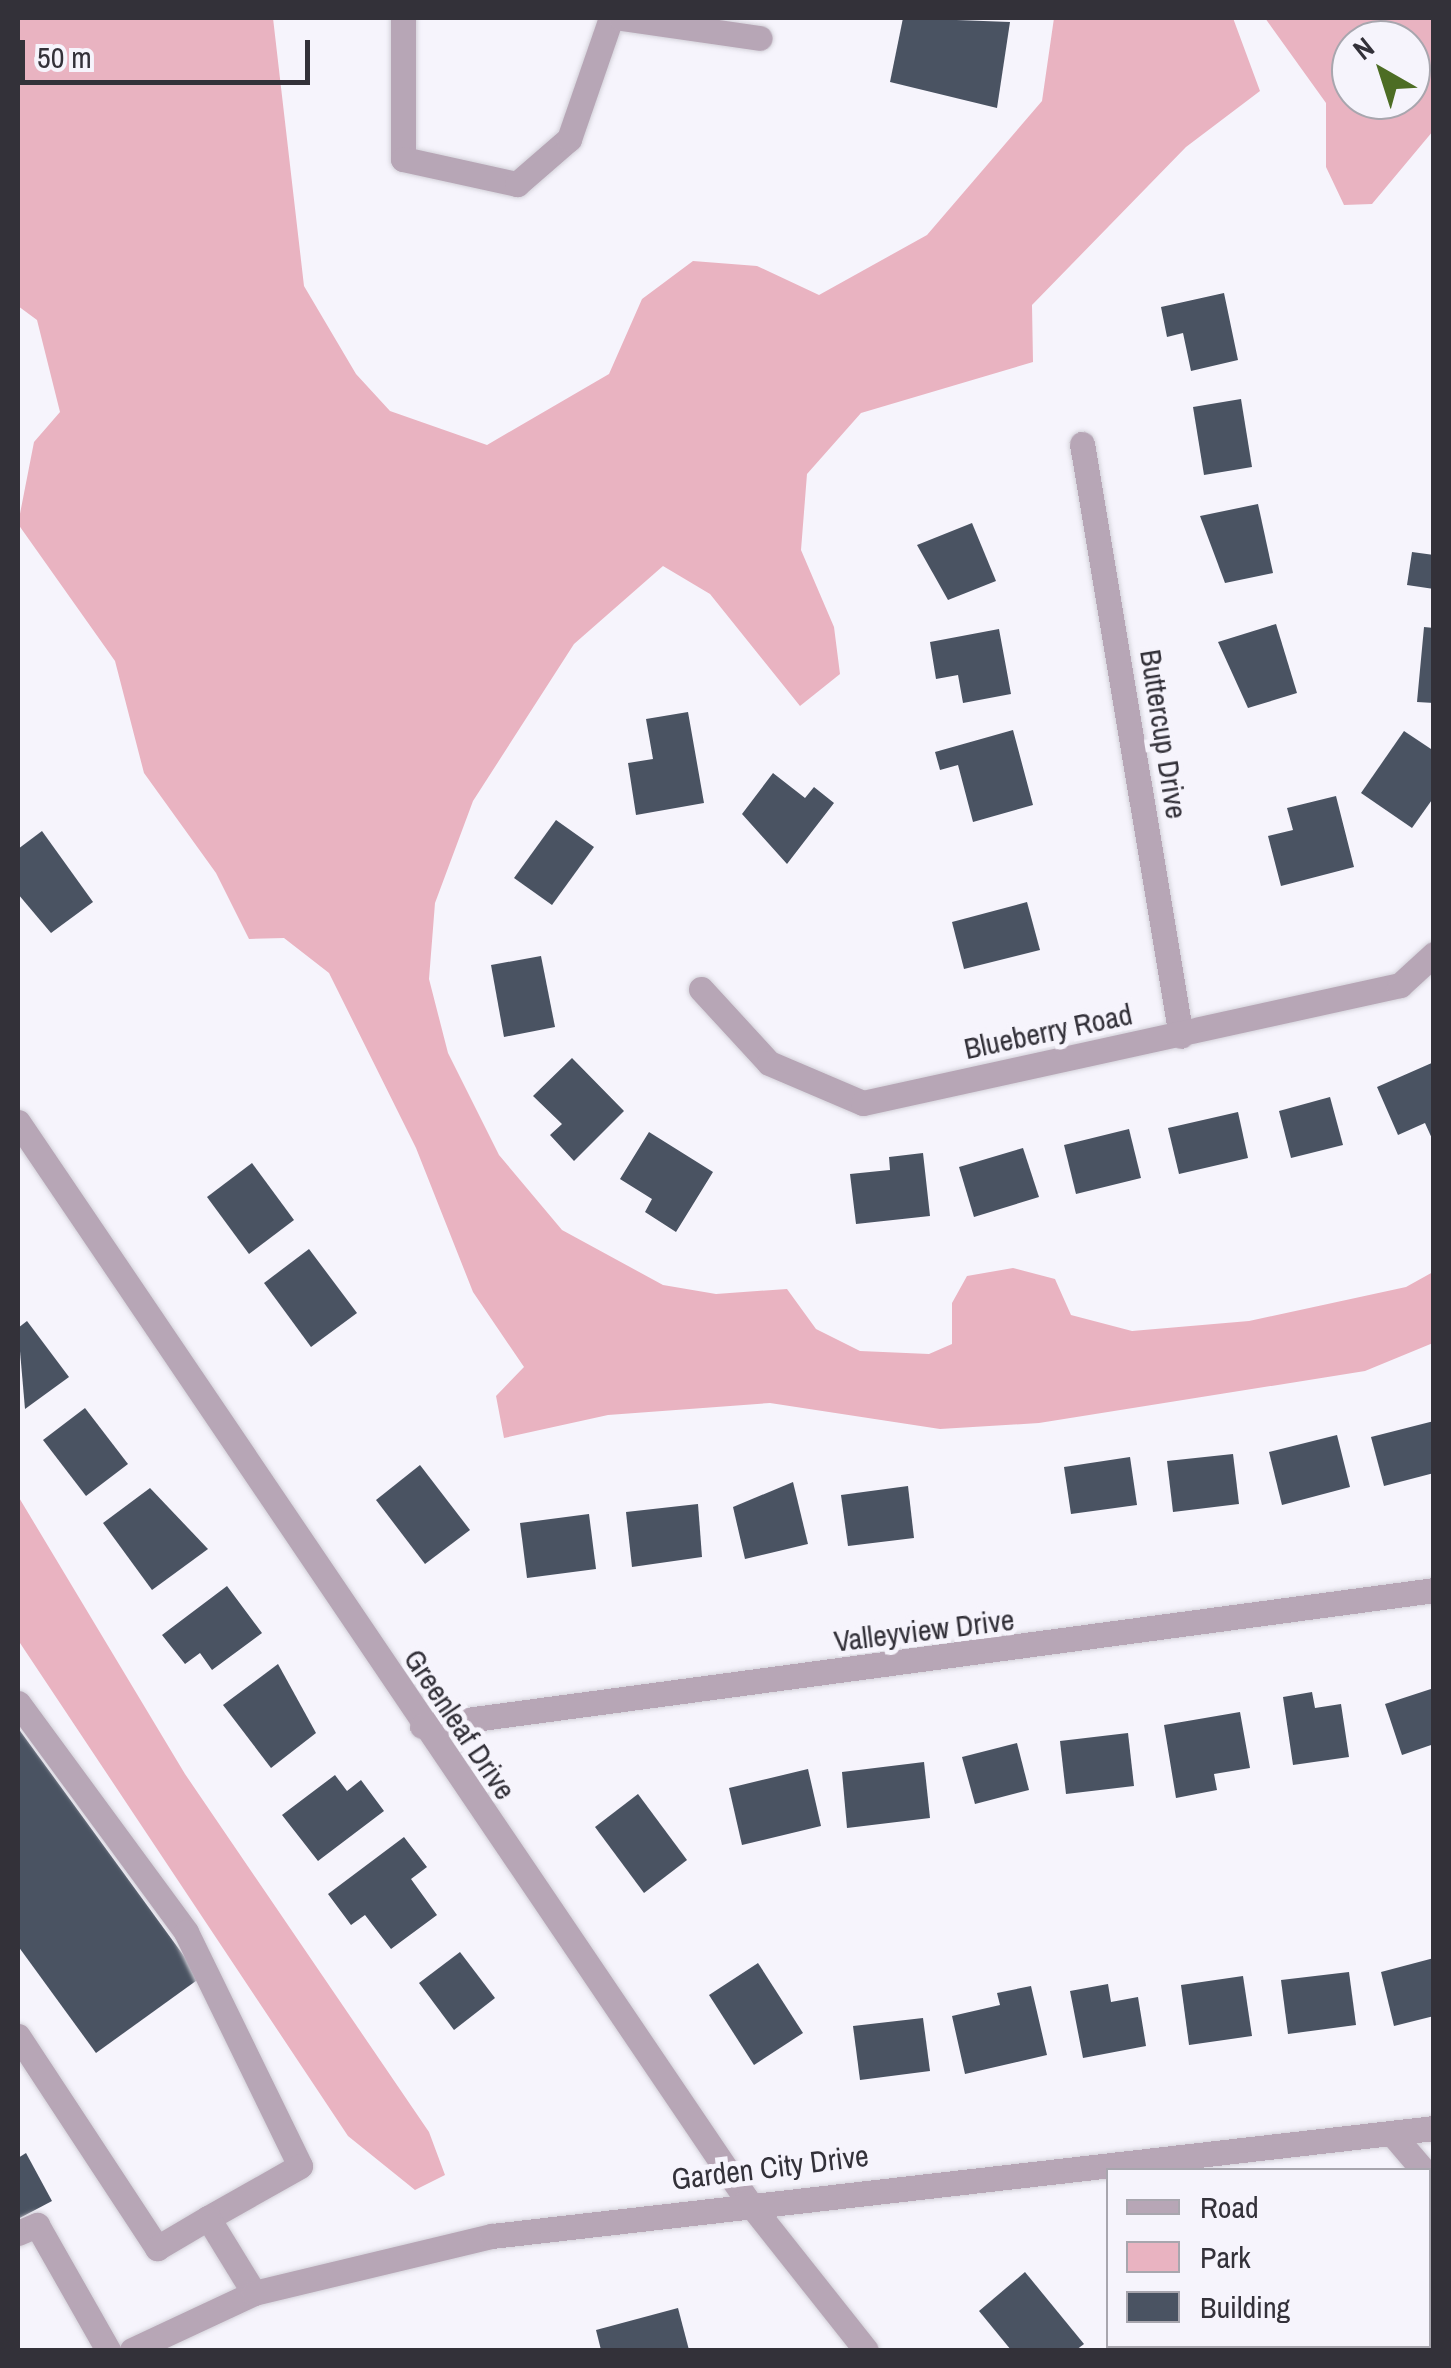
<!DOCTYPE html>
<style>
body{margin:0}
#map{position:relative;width:1451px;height:2368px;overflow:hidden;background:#f6f4fc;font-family:"Archivo Narrow",sans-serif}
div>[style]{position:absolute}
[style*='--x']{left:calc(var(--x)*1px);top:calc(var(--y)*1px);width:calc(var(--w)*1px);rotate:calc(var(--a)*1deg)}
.green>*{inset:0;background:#e9b3c1}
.building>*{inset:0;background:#4a5362}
.roads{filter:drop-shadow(0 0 2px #d3d1d9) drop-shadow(0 0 2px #d3d1d9)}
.minor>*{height:25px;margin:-12.5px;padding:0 12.5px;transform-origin:12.5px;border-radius:12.5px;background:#b7a6b6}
span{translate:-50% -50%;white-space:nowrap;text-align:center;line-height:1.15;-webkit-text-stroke:10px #f6f4fc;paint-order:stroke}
.street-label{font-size:30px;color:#333139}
.frame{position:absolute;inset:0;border:20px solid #333139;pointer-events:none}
.legend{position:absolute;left:1106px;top:2168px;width:325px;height:180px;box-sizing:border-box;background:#f6f4fc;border:2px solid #a8a6ae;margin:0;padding:12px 18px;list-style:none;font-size:30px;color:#333139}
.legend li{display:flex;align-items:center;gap:20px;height:50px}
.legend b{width:50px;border:2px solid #a8a6ae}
.north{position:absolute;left:1331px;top:20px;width:100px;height:100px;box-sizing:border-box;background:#f6f4fc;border:2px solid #a8a6ae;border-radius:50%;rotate:321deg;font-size:28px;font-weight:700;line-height:40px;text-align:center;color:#333139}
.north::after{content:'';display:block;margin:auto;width:35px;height:45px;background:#4d6d24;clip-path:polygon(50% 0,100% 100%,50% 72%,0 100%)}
.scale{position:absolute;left:20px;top:40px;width:290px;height:45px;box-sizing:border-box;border:5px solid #333139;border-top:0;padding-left:12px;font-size:30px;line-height:35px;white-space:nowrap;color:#333139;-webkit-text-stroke:8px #f6f4fc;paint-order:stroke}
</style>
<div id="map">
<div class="green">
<i style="clip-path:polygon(18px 18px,273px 18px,304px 286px,356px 374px,390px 411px,487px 445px,609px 374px,642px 299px,693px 261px,757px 266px,819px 295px,927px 235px,1042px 101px,1054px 18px,1233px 18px,1260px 91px,1186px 147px,1032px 305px,1033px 362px,861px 413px,807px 474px,801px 550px,834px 627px,840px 674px,800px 706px,710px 594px,663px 566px,574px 644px,473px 801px,435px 903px,429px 979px,448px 1053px,499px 1155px,562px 1230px,663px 1285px,716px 1294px,787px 1289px,816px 1329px,860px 1351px,929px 1354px,952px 1344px,952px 1303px,967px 1276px,1013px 1268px,1055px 1279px,1071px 1315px,1132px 1331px,1249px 1321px,1406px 1287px,1433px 1272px,1433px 1343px,1365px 1371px,1039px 1423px,940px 1429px,770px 1403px,608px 1415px,504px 1438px,496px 1396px,524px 1367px,473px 1292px,416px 1148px,329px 973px,284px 938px,249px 939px,216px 873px,144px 773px,115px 661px,18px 524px,34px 442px,60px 412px,37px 320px,18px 306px)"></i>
<i style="clip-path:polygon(evenodd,1265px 18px,1433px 18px,1433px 131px,1372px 204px,1344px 205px,1326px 167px,1326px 103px,1265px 18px,1351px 40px,1411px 40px,1411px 100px,1351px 100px,1351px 40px)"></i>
<i style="clip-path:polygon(18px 1496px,185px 1774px,429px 2132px,445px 2175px,415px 2190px,348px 2136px,18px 1640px)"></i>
</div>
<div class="building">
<i style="clip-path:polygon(903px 18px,1010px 22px,997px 108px,890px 82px)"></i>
<i style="clip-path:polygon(1224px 293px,1238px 360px,1191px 371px,1183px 333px,1167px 337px,1161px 307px)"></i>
<i style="clip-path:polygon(1241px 399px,1252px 467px,1204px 475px,1193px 407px)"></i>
<i style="clip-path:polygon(1258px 504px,1273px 573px,1225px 583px,1200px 516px)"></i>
<i style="clip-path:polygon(972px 523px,996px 581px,948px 600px,917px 545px)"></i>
<i style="clip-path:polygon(1412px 552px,1434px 555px,1434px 589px,1407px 585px)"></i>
<i style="clip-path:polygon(1276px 624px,1297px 693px,1248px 708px,1218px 642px)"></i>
<i style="clip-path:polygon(1424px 627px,1434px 628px,1434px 703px,1417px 702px)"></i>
<i style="clip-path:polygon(999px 629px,1011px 694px,963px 703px,958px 675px,936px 679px,930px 642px)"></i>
<i style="clip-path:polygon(688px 712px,704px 803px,636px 815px,628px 763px,653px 759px,646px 719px)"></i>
<i style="clip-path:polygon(1013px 730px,1033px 805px,973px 822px,958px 765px,940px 770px,935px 752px)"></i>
<i style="clip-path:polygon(1404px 731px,1434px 751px,1434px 797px,1412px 828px,1361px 793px)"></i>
<i style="clip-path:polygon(773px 773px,805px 798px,814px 787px,834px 803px,787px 864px,742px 814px)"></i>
<i style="clip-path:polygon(1336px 796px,1354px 867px,1281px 886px,1268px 836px,1293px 830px,1287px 808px)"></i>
<i style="clip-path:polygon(556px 820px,594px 847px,552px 905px,514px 878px)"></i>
<i style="clip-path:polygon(42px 831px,93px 902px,51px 933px,18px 894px,18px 849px)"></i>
<i style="clip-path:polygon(1027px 902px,1040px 950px,964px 969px,952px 922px)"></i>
<i style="clip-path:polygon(541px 956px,555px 1027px,504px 1037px,491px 965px)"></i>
<i style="clip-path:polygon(572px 1058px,624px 1111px,574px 1161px,550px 1135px,562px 1124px,533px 1096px)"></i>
<i style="clip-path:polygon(1434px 1062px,1434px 1143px,1425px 1123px,1398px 1135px,1377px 1087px)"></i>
<i style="clip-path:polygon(1330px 1097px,1343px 1145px,1291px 1158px,1279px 1111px)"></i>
<i style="clip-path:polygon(1238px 1112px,1248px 1158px,1179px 1174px,1168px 1128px)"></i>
<i style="clip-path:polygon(1129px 1129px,1141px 1178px,1076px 1194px,1064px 1145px)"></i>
<i style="clip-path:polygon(649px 1132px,713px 1172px,676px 1232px,645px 1212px,652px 1199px,620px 1179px)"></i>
<i style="clip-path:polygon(1023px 1148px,1039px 1197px,974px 1217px,959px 1167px)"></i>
<i style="clip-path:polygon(923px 1153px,930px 1216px,856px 1224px,850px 1174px,890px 1170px,889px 1157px)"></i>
<i style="clip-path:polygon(252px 1163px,294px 1220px,249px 1254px,207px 1197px)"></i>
<i style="clip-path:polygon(309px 1249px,357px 1313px,311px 1347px,264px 1283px)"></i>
<i style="clip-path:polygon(27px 1321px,69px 1377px,25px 1409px,18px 1328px)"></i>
<i style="clip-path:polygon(85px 1408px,128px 1464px,86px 1496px,43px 1440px)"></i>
<i style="clip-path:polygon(1434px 1421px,1434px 1473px,1384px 1486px,1371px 1437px)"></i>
<i style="clip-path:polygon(1337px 1435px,1350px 1487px,1282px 1505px,1269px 1452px)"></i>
<i style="clip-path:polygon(1233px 1454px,1239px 1504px,1173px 1512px,1167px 1461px)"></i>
<i style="clip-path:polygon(1130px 1457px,1137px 1505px,1071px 1514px,1064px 1467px)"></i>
<i style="clip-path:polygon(420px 1465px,470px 1530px,425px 1564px,376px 1500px)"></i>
<i style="clip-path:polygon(793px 1482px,808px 1544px,745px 1559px,733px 1507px)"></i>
<i style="clip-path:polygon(908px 1486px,914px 1538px,848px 1546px,841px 1495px)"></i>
<i style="clip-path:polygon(150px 1488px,208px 1549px,152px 1590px,103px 1523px)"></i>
<i style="clip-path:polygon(698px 1504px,702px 1557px,632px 1567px,626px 1512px)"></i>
<i style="clip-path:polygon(589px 1514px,596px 1569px,527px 1578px,520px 1523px)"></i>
<i style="clip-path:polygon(227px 1586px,262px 1633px,212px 1670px,200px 1653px,185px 1664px,162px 1635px)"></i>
<i style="clip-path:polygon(278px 1664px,316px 1733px,271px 1768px,223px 1705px)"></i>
<i style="clip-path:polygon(1434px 1688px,1434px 1744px,1402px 1755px,1385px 1704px)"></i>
<i style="clip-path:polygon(1312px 1692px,1315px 1708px,1341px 1704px,1349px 1757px,1293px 1765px,1283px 1697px)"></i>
<i style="clip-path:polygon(1240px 1712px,1250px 1768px,1214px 1774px,1217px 1790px,1176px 1798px,1164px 1725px)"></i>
<i style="clip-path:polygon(18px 1728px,200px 1978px,96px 2053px,18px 1946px)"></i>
<i style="clip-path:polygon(1128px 1733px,1134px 1786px,1066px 1794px,1060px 1741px)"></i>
<i style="clip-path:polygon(1017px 1743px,1029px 1790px,975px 1804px,962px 1757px)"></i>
<i style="clip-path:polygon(924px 1762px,930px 1818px,847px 1828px,842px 1772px)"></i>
<i style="clip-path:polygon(808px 1769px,821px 1826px,742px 1845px,729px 1788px)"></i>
<i style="clip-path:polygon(335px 1775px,347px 1791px,361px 1780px,384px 1811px,318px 1861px,282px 1815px)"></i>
<i style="clip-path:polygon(638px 1794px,687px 1860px,644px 1893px,595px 1827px)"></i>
<i style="clip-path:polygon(404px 1837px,427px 1867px,411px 1879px,437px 1915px,391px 1949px,365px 1915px,351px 1925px,328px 1894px)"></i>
<i style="clip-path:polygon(460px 1952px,495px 1998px,454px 2030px,419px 1983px)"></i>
<i style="clip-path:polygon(1434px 1958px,1434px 2016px,1394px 2026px,1381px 1972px)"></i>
<i style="clip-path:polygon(758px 1963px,803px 2033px,754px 2065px,709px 1995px)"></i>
<i style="clip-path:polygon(1349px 1972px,1356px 2025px,1288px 2034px,1281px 1980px)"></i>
<i style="clip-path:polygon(1243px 1976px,1252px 2036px,1189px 2045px,1181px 1985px)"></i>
<i style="clip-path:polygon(1108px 1984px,1111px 2002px,1138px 1997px,1146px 2046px,1083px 2058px,1070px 1991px)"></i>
<i style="clip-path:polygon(1031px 1986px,1047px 2055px,965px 2074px,952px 2016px,1000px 2005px,997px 1993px)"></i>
<i style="clip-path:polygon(923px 2018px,930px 2071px,860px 2080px,853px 2026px)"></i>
<i style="clip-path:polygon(26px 2153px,52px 2201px,18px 2219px,18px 2158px)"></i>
<i style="clip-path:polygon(1025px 2272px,1084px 2344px,1076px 2350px,1011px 2350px,979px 2311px)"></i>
<i style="clip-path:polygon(678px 2308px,689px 2350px,601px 2350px,596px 2330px)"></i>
</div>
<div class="roads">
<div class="minor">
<i style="--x:403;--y:18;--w:141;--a:90"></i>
<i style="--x:403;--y:159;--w:117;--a:12.4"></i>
<i style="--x:517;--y:184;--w:69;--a:-40.9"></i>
<i style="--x:569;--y:139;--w:128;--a:-70.9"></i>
<i style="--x:621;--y:18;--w:140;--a:8.2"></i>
<i style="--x:1082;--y:444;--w:600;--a:80.51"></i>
<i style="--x:701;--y:989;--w:100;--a:47.4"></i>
<i style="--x:769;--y:1063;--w:102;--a:23.1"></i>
<i style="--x:863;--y:1103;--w:550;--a:-12.39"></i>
<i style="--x:1400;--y:985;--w:46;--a:-42.4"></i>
<i style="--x:18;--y:1122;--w:1301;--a:55.93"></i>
<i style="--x:747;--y:2200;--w:191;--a:51.6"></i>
<i style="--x:18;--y:1703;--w:284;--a:53.7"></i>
<i style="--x:186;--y:1932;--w:260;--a:64"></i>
<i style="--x:300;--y:2166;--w:106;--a:150.5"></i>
<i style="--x:208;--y:2218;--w:88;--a:58.5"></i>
<i style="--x:422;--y:1726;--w:1021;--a:-7.65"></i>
<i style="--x:18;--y:2036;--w:254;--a:56.7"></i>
<i style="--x:157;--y:2248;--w:59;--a:-30.5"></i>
<i style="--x:1394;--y:2136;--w:45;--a:49.5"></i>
<i style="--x:18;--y:2233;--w:21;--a:-23"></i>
<i style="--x:37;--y:2225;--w:144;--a:60.4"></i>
<i style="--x:132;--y:2350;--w:135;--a:-25"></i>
<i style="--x:254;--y:2293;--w:245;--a:-13.5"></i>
<i style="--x:492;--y:2236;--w:948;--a:-6.54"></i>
</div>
</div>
<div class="street-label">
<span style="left:1164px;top:734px;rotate:81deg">Buttercup Drive</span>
<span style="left:1048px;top:1031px;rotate:-12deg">Blueberry Road</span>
<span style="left:924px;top:1630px;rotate:-7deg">Valleyview Drive</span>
<span style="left:460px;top:1724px;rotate:56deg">Greenleaf Drive</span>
<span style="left:770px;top:2167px;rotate:-7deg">Garden City Drive</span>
</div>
<div class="frame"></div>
<ul class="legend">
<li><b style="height:12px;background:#b7a6b6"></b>Road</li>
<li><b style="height:28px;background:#e9b3c1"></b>Park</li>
<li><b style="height:28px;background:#4a5362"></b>Building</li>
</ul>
<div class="north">N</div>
<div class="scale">50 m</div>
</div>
